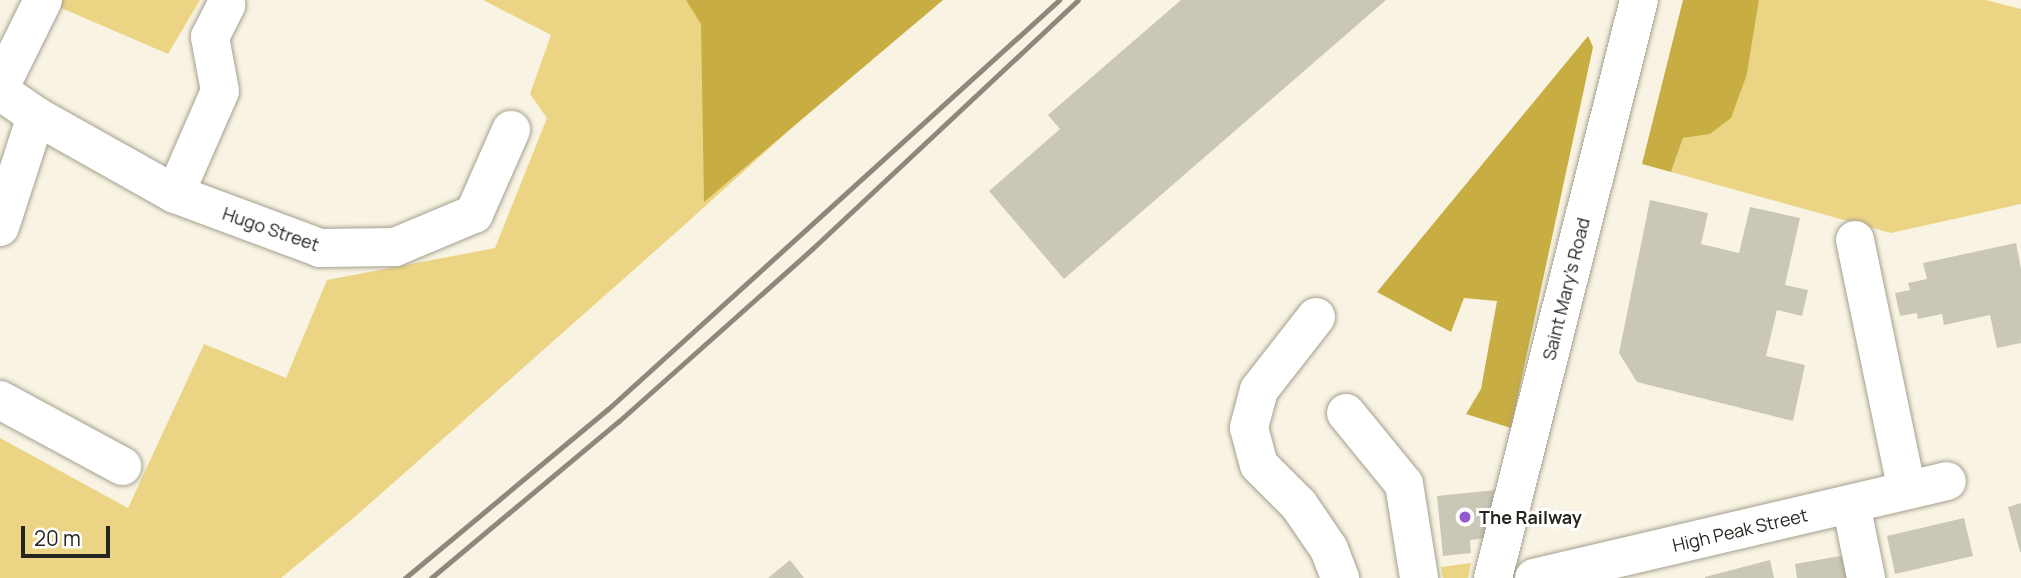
<!DOCTYPE html>
<style>
body{margin:0}
#map{position:relative;width:2021px;height:578px;overflow:hidden;background:#f8f3e2;font-family:Manrope,sans-serif}
div>[style]{position:absolute}
[style*='--x']{left:calc(var(--x)*1px);top:calc(var(--y)*1px);width:calc(var(--w)*1px);rotate:calc(var(--a)*1deg)}
.green>*{inset:0;background:#ebd585}
.forest>*{inset:0;background:#c8ad43}
.building>*{inset:0;background:#cbc7b6}
.roads{filter:drop-shadow(0 0 2px #a4a090) drop-shadow(0 0 2px #a4a090)}
.minor>*{height:38px;margin:-19px;padding:0 19px;transform-origin:19px;border-radius:19px;background:#fff}
.rail>*{height:5px;margin:-2.5px;padding:0 2.5px;transform-origin:2.5px;border-radius:2.5px;background:#8c887d}
.dots>*{width:19px;height:19px;translate:-50% -50%;box-sizing:border-box;border:4px solid #fff;border-radius:50%}
span{translate:-50% -50%;white-space:nowrap;text-align:center;line-height:1.15;-webkit-text-stroke:6px #fff;paint-order:stroke}
.street-label{font-size:18px;color:#27251f}
.poi-label{font-size:18px;color:#27251f;font-weight:700}
.left{translate:0 -50%;text-align:left}
.scale{position:absolute;left:21px;top:526px;width:89px;height:32px;box-sizing:border-box;border:4px solid #27251f;border-top:0;padding-left:9px;font-size:21px;line-height:24px;white-space:nowrap;color:#27251f;-webkit-text-stroke:5px #fff;paint-order:stroke}
</style>
<div id="map">
<div class="green">
<i style="clip-path:polygon(53px 0,200px 0,168px 54px,52px 4px)"></i>
<i style="clip-path:polygon(483px 0,933px 0,681px 228px,357px 515px,281px 578px,0 578px,0 438px,128px 508px,204px 344px,286px 378px,327px 280px,495px 248px,547px 118px,530px 94px,551px 35px)"></i>
<i style="clip-path:polygon(1759px 0,1986px 0,2021px 9px,2021px 204px,1891px 233px,1671px 172px,1683px 138px,1710px 134px,1747px 74px)"></i>
<i style="clip-path:polygon(1471px 563px,1468px 578px,1443px 578px,1441px 567px)"></i>
</div>
<div class="forest">
<i style="clip-path:polygon(686px 0,943px 0,704px 202px,701px 24px)"></i>
<i style="clip-path:polygon(1683px 0,1759px 0,1747px 74px,1731px 118px,1710px 134px,1683px 138px,1671px 172px,1642px 164px)"></i>
<i style="clip-path:polygon(1588px 36px,1593px 47px,1511px 428px,1466px 414px,1481px 389px,1497px 301px,1464px 298px,1451px 332px,1377px 292px)"></i>
</div>
<div class="building">
<i style="clip-path:polygon(1181px 0,1386px 0,1064px 279px,989px 191px,1060px 129px,1048px 115px)"></i>
<i style="clip-path:polygon(1650px 200px,1708px 213px,1701px 244px,1739px 253px,1750px 207px,1800px 218px,1785px 285px,1808px 290px,1802px 316px,1777px 310px,1766px 356px,1805px 365px,1793px 421px,1637px 382px,1619px 353px)"></i>
<i style="clip-path:polygon(2016px 243px,2021px 269px,2021px 343px,1997px 348px,1990px 315px,1944px 325px,1942px 314px,1918px 319px,1917px 313px,1900px 316px,1895px 293px,1910px 290px,1908px 283px,1927px 279px,1923px 263px)"></i>
<i style="clip-path:polygon(1496px 490px,1488px 538px,1470px 540px,1471px 553px,1443px 556px,1437px 496px)"></i>
<i style="clip-path:polygon(2021px 503px,2021px 552px,2020px 552px,2008px 507px)"></i>
<i style="clip-path:polygon(1964px 518px,1973px 556px,1895px 574px,1887px 536px)"></i>
<i style="clip-path:polygon(1846px 555px,1850px 578px,1797px 578px,1795px 564px)"></i>
<i style="clip-path:polygon(790px 560px,804px 578px,768px 578px)"></i>
<i style="clip-path:polygon(1770px 560px,1774px 578px,1705px 578px,1705px 577px)"></i>
</div>
<div class="roads">
<div class="minor">
<i style="--x:0;--y:87;--w:97;--a:-63.7"></i>
<i style="--x:0;--y:91;--w:44;--a:34.8"></i>
<i style="--x:36;--y:116;--w:159;--a:29.3"></i>
<i style="--x:175;--y:194;--w:155;--a:20.4"></i>
<i style="--x:320;--y:248;--w:75;--a:-0.8"></i>
<i style="--x:395;--y:247;--w:86;--a:-22.7"></i>
<i style="--x:474;--y:214;--w:92;--a:-66.2"></i>
<i style="--x:175;--y:194;--w:112;--a:-66.4"></i>
<i style="--x:220;--y:91;--w:55;--a:-100.5"></i>
<i style="--x:210;--y:37;--w:36;--a:-63"></i>
<i style="--x:0;--y:227;--w:117;--a:-72"></i>
<i style="--x:1855;--y:240;--w:255;--a:78.3"></i>
<i style="--x:1316;--y:317;--w:93;--a:128"></i>
<i style="--x:1259;--y:390;--w:39;--a:105"></i>
<i style="--x:1249;--y:428;--w:38;--a:75"></i>
<i style="--x:1259;--y:465;--w:57;--a:45"></i>
<i style="--x:1299;--y:505;--w:53;--a:55.7"></i>
<i style="--x:1329;--y:549;--w:31;--a:69"></i>
<i style="--x:0;--y:400;--w:139;--a:28.4"></i>
<i style="--x:1346;--y:413;--w:92;--a:50.8"></i>
<i style="--x:1404;--y:484;--w:95;--a:80.9"></i>
<i style="--x:1851;--y:504;--w:76;--a:78.5"></i>
<i style="--x:1493;--y:578;--w:596;--a:-75.82"></i>
<i style="--x:1534;--y:578;--w:424;--a:-13.2"></i>
</div>
</div>
<div class="rail">
<i style="--x:405;--y:578;--w:264;--a:-39.8"></i>
<i style="--x:608;--y:409;--w:609;--a:-42.2"></i>
<i style="--x:431;--y:578;--w:245;--a:-39.9"></i>
<i style="--x:619;--y:421;--w:259;--a:-41.7"></i>
<i style="--x:812;--y:249;--w:364;--a:-43.1"></i>
</div>
<div class="dots">
<i style="left:1465px;top:517px;background:#9357ce"></i>
</div>
<div class="street-label">
<span style="left:271px;top:229px;rotate:19deg">Hugo Street</span>
<span style="left:1566px;top:289px;rotate:-76deg">Saint Mary's Road</span>
<span style="left:1740px;top:530px;rotate:-13deg">High Peak Street</span>
</div>
<div class="poi-label">
<span class="left" style="left:1479px;top:517px">The Railway</span>
</div>
<div class="scale">20 m</div>
</div>
